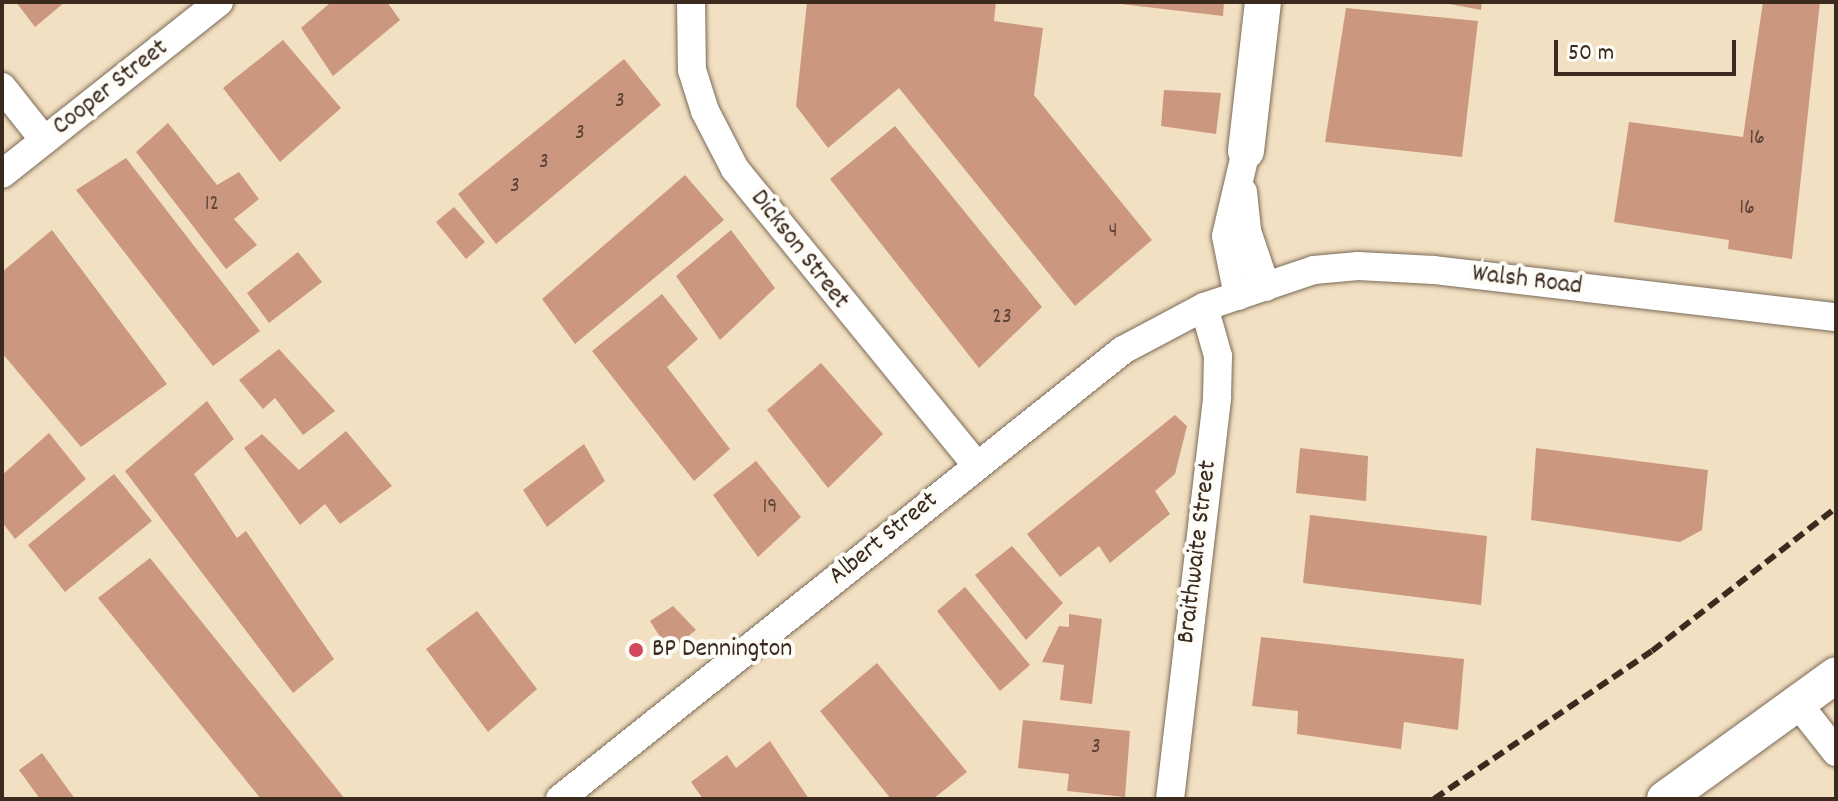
<!DOCTYPE html>
<style>
body{margin:0}
#map{position:relative;width:1838px;height:801px;overflow:hidden;background:#f2e0c2;font-family:Dekko,sans-serif}
div>[style]{position:absolute}
[style*='--x']{left:calc(var(--x)*1px);top:calc(var(--y)*1px);width:calc(var(--w)*1px);rotate:calc(var(--a)*1deg)}
.building>*{inset:0;background:#cb977f}
.roads{filter:drop-shadow(0 0 2px #7b6a57) drop-shadow(0 0 2px #7b6a57)}
.minor>*{height:28px;margin:-14px;padding:0 14px;transform-origin:14px;border-radius:14px;background:#fff}
.tertiary>*{height:36px;margin:-18px;padding:0 18px;transform-origin:18px;border-radius:18px;background:#fff}
.rail>*{height:6px;margin-top:-3px;transform-origin:0;background:repeating-linear-gradient(90deg,#3b2a1e 0 12px,transparent 0 18px)}
.dots>*{width:22px;height:22px;translate:-50% -50%;box-sizing:border-box;border:4px solid #fdfcf7;border-radius:50%}
span{translate:-50% -50%;white-space:nowrap;text-align:center;line-height:1.15;-webkit-text-stroke:8px #fdfcf7;paint-order:stroke}
.number-label{font-size:22px;color:#5f4536}
.number-label span{-webkit-text-stroke-width:0}
.street-label{font-size:26px;color:#3b2a1e}
.poi-label{font-size:26px;color:#3b2a1e}
.left{translate:0 -50%;text-align:left}
.frame{position:absolute;inset:0;border:4px solid #3b2a1e;pointer-events:none}
.scale{position:absolute;left:1554px;top:40px;width:182px;height:36px;box-sizing:border-box;border:4px solid #3b2a1e;border-top:0;padding-left:10px;font-size:24px;line-height:28px;white-space:nowrap;color:#3b2a1e;-webkit-text-stroke:6px #fdfcf7;paint-order:stroke}
</style>
<div id="map">
<div class="building">
<i style="clip-path:polygon(16px 2px,65px 2px,35px 27px)"></i>
<i style="clip-path:polygon(331px 2px,387px 2px,400px 20px,333px 76px,301px 28px)"></i>
<i style="clip-path:polygon(807px 2px,996px 2px,994px 21px,1043px 28px,1034px 95px,1152px 240px,1075px 306px,899px 88px,828px 148px,796px 106px)"></i>
<i style="clip-path:polygon(1104px 2px,1224px 2px,1223px 16px)"></i>
<i style="clip-path:polygon(1439px 2px,1482px 2px,1481px 10px)"></i>
<i style="clip-path:polygon(1763px 2px,1820px 2px,1792px 259px,1728px 249px,1729px 240px,1614px 222px,1629px 122px,1743px 137px)"></i>
<i style="clip-path:polygon(1346px 8px,1478px 21px,1462px 157px,1325px 142px)"></i>
<i style="clip-path:polygon(283px 40px,341px 108px,280px 162px,223px 88px)"></i>
<i style="clip-path:polygon(624px 59px,661px 105px,496px 244px,458px 194px)"></i>
<i style="clip-path:polygon(1164px 90px,1221px 93px,1216px 134px,1161px 126px)"></i>
<i style="clip-path:polygon(168px 123px,217px 185px,239px 172px,259px 199px,234px 219px,257px 245px,226px 269px,136px 152px)"></i>
<i style="clip-path:polygon(895px 126px,1042px 307px,979px 368px,830px 179px)"></i>
<i style="clip-path:polygon(126px 158px,260px 331px,213px 366px,76px 190px)"></i>
<i style="clip-path:polygon(685px 175px,724px 220px,575px 344px,542px 299px)"></i>
<i style="clip-path:polygon(454px 207px,485px 242px,466px 259px,436px 222px)"></i>
<i style="clip-path:polygon(52px 230px,167px 384px,81px 447px,2px 353px,2px 272px)"></i>
<i style="clip-path:polygon(731px 230px,775px 288px,720px 340px,676px 276px)"></i>
<i style="clip-path:polygon(298px 252px,322px 282px,269px 323px,247px 293px)"></i>
<i style="clip-path:polygon(662px 294px,698px 339px,667px 367px,730px 449px,694px 481px,592px 351px)"></i>
<i style="clip-path:polygon(279px 349px,335px 411px,303px 435px,275px 398px,263px 409px,239px 380px)"></i>
<i style="clip-path:polygon(821px 363px,883px 434px,828px 488px,767px 410px)"></i>
<i style="clip-path:polygon(207px 401px,234px 439px,194px 474px,237px 538px,246px 531px,334px 659px,293px 693px,125px 471px)"></i>
<i style="clip-path:polygon(1175px 415px,1187px 426px,1175px 474px,1155px 491px,1170px 514px,1110px 563px,1099px 546px,1060px 577px,1027px 534px)"></i>
<i style="clip-path:polygon(346px 431px,392px 486px,340px 524px,325px 504px,300px 525px,244px 448px,262px 434px,299px 470px)"></i>
<i style="clip-path:polygon(49px 433px,86px 479px,15px 539px,2px 522px,2px 475px)"></i>
<i style="clip-path:polygon(584px 444px,605px 481px,547px 527px,523px 490px)"></i>
<i style="clip-path:polygon(1300px 448px,1368px 456px,1366px 501px,1296px 493px)"></i>
<i style="clip-path:polygon(1536px 448px,1708px 470px,1702px 530px,1680px 542px,1531px 520px)"></i>
<i style="clip-path:polygon(756px 461px,801px 517px,758px 557px,713px 495px)"></i>
<i style="clip-path:polygon(114px 474px,152px 521px,65px 592px,28px 545px)"></i>
<i style="clip-path:polygon(1310px 515px,1487px 536px,1481px 605px,1303px 583px)"></i>
<i style="clip-path:polygon(1012px 546px,1063px 603px,1026px 640px,975px 575px)"></i>
<i style="clip-path:polygon(150px 558px,345px 799px,261px 799px,98px 598px)"></i>
<i style="clip-path:polygon(965px 587px,1030px 665px,1000px 691px,937px 611px)"></i>
<i style="clip-path:polygon(673px 606px,696px 630px,669px 651px,650px 621px)"></i>
<i style="clip-path:polygon(477px 611px,537px 689px,488px 732px,426px 649px)"></i>
<i style="clip-path:polygon(1069px 614px,1102px 619px,1092px 704px,1060px 700px,1064px 665px,1042px 662px,1059px 626px,1069px 627px)"></i>
<i style="clip-path:polygon(1261px 637px,1464px 659px,1458px 730px,1404px 722px,1401px 749px,1297px 734px,1298px 711px,1252px 706px)"></i>
<i style="clip-path:polygon(877px 663px,967px 772px,933px 799px,891px 799px,820px 711px)"></i>
<i style="clip-path:polygon(1023px 720px,1130px 731px,1125px 797px,1067px 791px,1069px 774px,1018px 768px)"></i>
<i style="clip-path:polygon(770px 741px,809px 799px,703px 799px,691px 782px,727px 755px,736px 768px)"></i>
<i style="clip-path:polygon(42px 753px,75px 799px,40px 799px,19px 770px)"></i>
</div>
<div class="roads">
<div class="minor">
<i style="--x:691;--y:2;--w:68;--a:89.2"></i>
<i style="--x:692;--y:70;--w:43;--a:72.4"></i>
<i style="--x:705;--y:111;--w:65;--a:62.7"></i>
<i style="--x:735;--y:169;--w:382;--a:50.8"></i>
<i style="--x:2;--y:87;--w:68;--a:51.6"></i>
<i style="--x:2;--y:174;--w:277;--a:-38.4"></i>
<i style="--x:1243;--y:192;--w:39;--a:84"></i>
<i style="--x:1247;--y:231;--w:59;--a:71.3"></i>
<i style="--x:1238;--y:296;--w:61;--a:-101.3"></i>
<i style="--x:1226;--y:236;--w:87;--a:-76.8"></i>
<i style="--x:1799;--y:705;--w:60;--a:51.8"></i>
<i style="--x:560;--y:799;--w:720;--a:-38.57"></i>
<i style="--x:1123;--y:350;--w:92;--a:-28"></i>
<i style="--x:1204;--y:307;--w:116;--a:-18.6"></i>
<i style="--x:1314;--y:270;--w:44;--a:-5.2"></i>
<i style="--x:1358;--y:266;--w:76;--a:3"></i>
<i style="--x:1434;--y:270;--w:405;--a:6.7"></i>
<i style="--x:1170;--y:799;--w:405;--a:-83.3"></i>
<i style="--x:1217;--y:397;--w:41;--a:-88.6"></i>
<i style="--x:1218;--y:356;--w:51;--a:-105.9"></i>
</div>
<div class="tertiary">
<i style="--x:1246;--y:151;--w:150;--a:-83.5"></i>
<i style="--x:1665;--y:799;--w:211;--a:-35.9"></i>
</div>
</div>
<div class="rail">
<i style="--x:1434;--y:799;--w:263;--a:-34.2"></i>
<i style="--x:1652;--y:651;--w:233;--a:-37.9"></i>
</div>
<div class="dots">
<i style="left:636px;top:650px;background:#d1495b"></i>
</div>
<div class="number-label">
<span style="left:620px;top:102px">3</span>
<span style="left:580px;top:134px">3</span>
<span style="left:1757px;top:139px">16</span>
<span style="left:544px;top:163px">3</span>
<span style="left:515px;top:187px">3</span>
<span style="left:212px;top:205px">12</span>
<span style="left:1747px;top:209px">16</span>
<span style="left:1113px;top:232px">4</span>
<span style="left:1002px;top:318px">23</span>
<span style="left:770px;top:508px">19</span>
<span style="left:1096px;top:748px">3</span>
</div>
<div class="street-label">
<span style="left:111px;top:88px;rotate:-38deg">Cooper Street</span>
<span style="left:799px;top:250px;rotate:52deg">Dickson Street</span>
<span style="left:1527px;top:281px;rotate:7deg">Walsh Road</span>
<span style="left:884px;top:539px;rotate:-39deg">Albert Street</span>
<span style="left:1198px;top:552px;rotate:-83deg">Braithwaite Street</span>
</div>
<div class="poi-label">
<span class="left" style="left:652px;top:650px">BP Dennington</span>
</div>
<div class="frame"></div>
<div class="scale">50 m</div>
</div>
